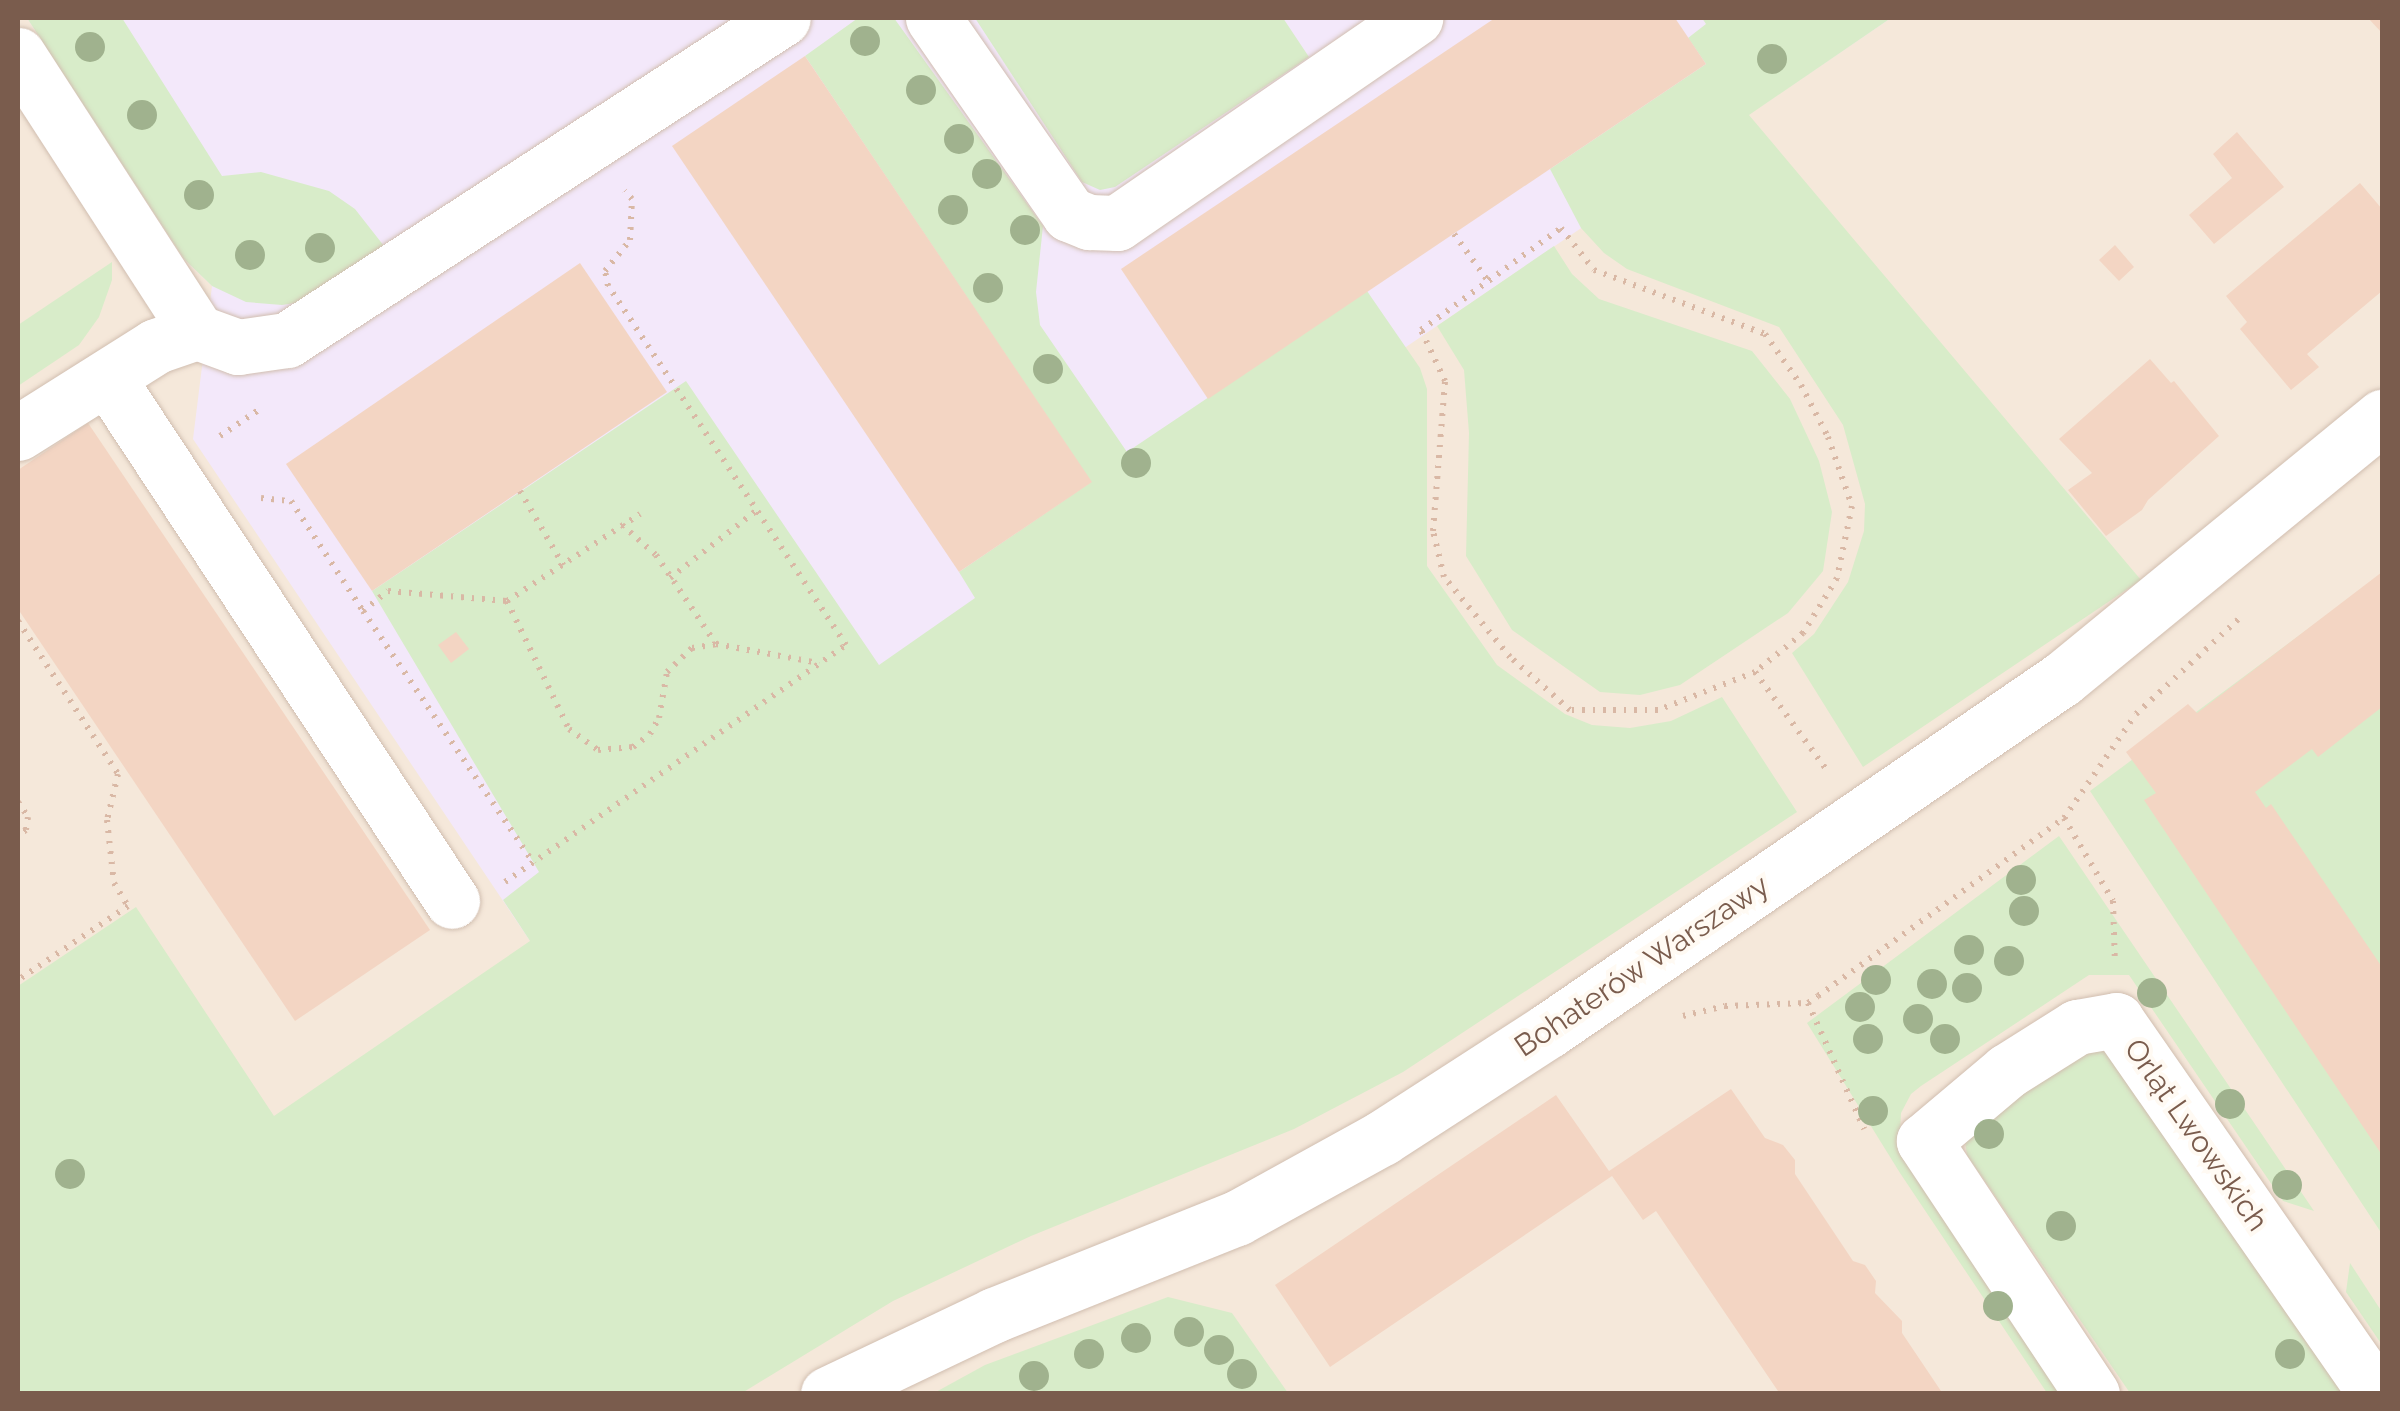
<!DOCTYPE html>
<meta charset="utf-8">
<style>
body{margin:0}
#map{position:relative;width:2400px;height:1411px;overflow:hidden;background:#fdf6ec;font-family:Raleway,sans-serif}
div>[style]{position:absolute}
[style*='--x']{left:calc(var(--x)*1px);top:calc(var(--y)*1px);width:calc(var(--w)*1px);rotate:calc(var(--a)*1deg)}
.residential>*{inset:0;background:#f5e8da}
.education>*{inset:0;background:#f3e8fa}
.green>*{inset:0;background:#d8ecc9}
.building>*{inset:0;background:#f3d5c3}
.path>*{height:6px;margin-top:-3px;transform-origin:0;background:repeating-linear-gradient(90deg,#d9b8a5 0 2.5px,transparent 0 10.5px)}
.roads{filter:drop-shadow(0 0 2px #d1beb0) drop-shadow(0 0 2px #d1beb0)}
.minor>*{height:55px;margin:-27.5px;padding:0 27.5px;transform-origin:27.5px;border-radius:27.5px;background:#fff}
.trees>*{width:30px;height:30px;margin:-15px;border-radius:50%;background:#a0b28e}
span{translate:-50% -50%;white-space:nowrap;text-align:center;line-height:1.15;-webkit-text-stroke:8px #fffaf3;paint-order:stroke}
.street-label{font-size:30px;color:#7a5c4d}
.frame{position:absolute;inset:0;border:20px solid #7a5c4d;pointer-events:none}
</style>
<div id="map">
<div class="residential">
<i style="clip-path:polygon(18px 18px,2382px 18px,2382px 1393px,18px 1393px)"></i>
</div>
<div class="education">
<i style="clip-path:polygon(27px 18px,1891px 18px,530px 941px,193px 439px,212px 286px,184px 259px)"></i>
</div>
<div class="green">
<i style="clip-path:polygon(27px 18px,122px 18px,222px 176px,261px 172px,329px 191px,355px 209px,384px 246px,315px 300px,282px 305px,246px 302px,212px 286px,184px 259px)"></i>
<i style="clip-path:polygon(858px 18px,894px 18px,1043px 226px,1036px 292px,1040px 325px,1127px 452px,1367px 291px,1420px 368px,1427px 389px,1427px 566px,1497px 665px,1565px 714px,1592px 725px,1630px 728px,1671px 721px,1722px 697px,1797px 812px,1403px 1072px,1294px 1129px,1031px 1236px,893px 1301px,742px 1393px,18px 1394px,18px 986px,136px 907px,274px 1116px,530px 941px,503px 900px,539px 872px,372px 591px,686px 381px,879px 665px,975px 598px,959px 572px,1091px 482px,805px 56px)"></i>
<i style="clip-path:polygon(975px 18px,1283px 18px,1309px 57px,1115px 187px,1100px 190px,1082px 182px)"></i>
<i style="clip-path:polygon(1702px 18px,1891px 18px,1749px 115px,2141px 580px,1863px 767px,1792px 653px,1814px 634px,1848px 582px,1864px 531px,1865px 504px,1843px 425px,1779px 327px,1627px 269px,1604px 253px,1581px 228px,1550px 169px,1706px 64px,1688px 38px,1706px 24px)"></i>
<i style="clip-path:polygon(1554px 246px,1572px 274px,1599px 299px,1752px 351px,1790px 399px,1819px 461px,1832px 512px,1823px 571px,1788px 613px,1680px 685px,1640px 695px,1600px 692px,1512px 630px,1466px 556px,1469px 433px,1464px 370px,1437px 326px)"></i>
<i style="clip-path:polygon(112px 262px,112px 280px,99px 317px,79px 345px,18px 386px,18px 325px)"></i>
<i style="clip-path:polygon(2382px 574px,2382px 1234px,2090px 791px)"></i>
<i style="clip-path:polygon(2059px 836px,2314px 1211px,2283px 1201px,2129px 975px,2089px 975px,1921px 1086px,1911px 1094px,1901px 1113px,1900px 1132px,2069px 1393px,2047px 1393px,1900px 1173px,1807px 1023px)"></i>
<i style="clip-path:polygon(2108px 1043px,2356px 1393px,2130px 1393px,1967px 1155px,1964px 1134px,1989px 1101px)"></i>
<i style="clip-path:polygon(2350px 1263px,2382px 1312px,2382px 1345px,2346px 1292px)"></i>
<i style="clip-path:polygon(1168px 1297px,1232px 1313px,1288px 1393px,934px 1393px,985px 1365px)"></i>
</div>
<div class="building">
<i style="clip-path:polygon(1495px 18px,1675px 18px,1706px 64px,1208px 399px,1121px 269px)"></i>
<i style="clip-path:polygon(2368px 18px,2382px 18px,2382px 33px)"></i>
<i style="clip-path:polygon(805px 56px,1092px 482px,959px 572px,672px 146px)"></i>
<i style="clip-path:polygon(2237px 132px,2284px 187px,2214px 244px,2189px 215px,2232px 178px,2213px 154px)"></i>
<i style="clip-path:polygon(2360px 183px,2382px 209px,2382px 291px,2307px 354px,2319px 367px,2291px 390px,2240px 329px,2247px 322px,2226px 296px)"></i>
<i style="clip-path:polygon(2115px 245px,2134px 267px,2119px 281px,2099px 260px)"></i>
<i style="clip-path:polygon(580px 263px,667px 392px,372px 591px,286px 464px)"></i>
<i style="clip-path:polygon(2150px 359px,2171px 383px,2174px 381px,2219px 436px,2148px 500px,2142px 510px,2106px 536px,2068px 490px,2092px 473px,2059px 439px)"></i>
<i style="clip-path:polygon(88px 423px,430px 930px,295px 1021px,18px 609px,18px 470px)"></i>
<i style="clip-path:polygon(2382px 572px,2382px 707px,2318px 757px,2312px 749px,2255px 792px,2266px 808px,2271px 804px,2382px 967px,2382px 1155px,2144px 800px,2156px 793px,2126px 752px,2188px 704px,2197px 713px)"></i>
<i style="clip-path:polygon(456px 632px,469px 649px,451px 663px,438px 645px)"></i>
<i style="clip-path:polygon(1731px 1089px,1765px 1138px,1783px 1145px,1795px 1160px,1795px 1174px,1853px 1261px,1865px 1265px,1876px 1281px,1875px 1293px,1902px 1321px,1902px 1333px,1943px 1394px,1780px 1394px,1656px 1211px,1643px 1220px,1612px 1176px,1330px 1367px,1275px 1285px,1556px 1095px,1609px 1171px)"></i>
</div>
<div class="path">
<i style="--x:1561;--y:228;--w:53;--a:51.8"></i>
<i style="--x:1594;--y:270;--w:183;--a:20.5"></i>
<i style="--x:1765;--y:334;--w:62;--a:54.8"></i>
<i style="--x:1801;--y:385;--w:59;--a:62.6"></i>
<i style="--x:1828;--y:437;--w:73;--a:70.8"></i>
<i style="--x:1852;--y:506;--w:74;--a:101.8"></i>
<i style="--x:1837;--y:578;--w:65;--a:121.7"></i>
<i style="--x:1803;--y:633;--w:62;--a:140.9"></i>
<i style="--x:1755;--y:672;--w:104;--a:158.6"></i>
<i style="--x:1658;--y:710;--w:88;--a:180"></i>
<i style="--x:1570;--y:710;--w:80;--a:-138.5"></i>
<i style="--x:1510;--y:657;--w:104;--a:-129.5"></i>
<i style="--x:1444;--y:577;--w:47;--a:-103.4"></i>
<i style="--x:1433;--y:531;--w:150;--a:-85.4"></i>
<i style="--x:1445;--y:381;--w:56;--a:-115.2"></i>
<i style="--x:1421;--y:330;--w:173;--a:-36.1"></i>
<i style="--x:1454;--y:234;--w:58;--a:54.1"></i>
<i style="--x:220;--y:436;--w:52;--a:-34"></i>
<i style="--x:520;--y:491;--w:86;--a:59.8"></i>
<i style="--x:261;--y:498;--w:30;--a:6"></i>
<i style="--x:291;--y:501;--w:131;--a:56.8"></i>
<i style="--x:363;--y:611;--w:32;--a:-39"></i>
<i style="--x:388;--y:591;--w:119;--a:4.8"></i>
<i style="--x:507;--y:601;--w:142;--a:64.2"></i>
<i style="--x:569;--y:729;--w:36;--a:36"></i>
<i style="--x:598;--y:750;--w:35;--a:-5"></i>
<i style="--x:633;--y:747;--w:21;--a:-37"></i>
<i style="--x:650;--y:734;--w:18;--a:-61"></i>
<i style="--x:659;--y:718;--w:47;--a:-80.1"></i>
<i style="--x:667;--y:672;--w:35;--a:-44"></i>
<i style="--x:692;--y:648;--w:24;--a:-9"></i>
<i style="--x:716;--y:644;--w:105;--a:10.5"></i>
<i style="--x:622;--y:525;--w:45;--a:41.4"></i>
<i style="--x:656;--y:555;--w:107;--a:56"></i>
<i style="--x:670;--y:578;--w:110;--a:-38"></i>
<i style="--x:507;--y:601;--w:159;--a:-33.2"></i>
<i style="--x:363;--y:611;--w:305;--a:55.9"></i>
<i style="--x:18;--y:621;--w:183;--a:56.8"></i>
<i style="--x:118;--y:774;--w:47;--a:103.4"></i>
<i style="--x:107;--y:820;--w:63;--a:83.7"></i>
<i style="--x:114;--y:883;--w:27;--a:59"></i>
<i style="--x:128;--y:906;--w:133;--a:146.1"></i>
<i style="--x:1755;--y:672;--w:120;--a:53.8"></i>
<i style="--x:18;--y:802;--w:18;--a:56"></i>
<i style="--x:28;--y:817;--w:13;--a:99"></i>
<i style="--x:26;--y:830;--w:9;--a:148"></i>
<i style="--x:2064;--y:818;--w:96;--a:59.4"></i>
<i style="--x:2113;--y:901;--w:62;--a:88.2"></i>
<i style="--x:505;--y:882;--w:415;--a:-34.8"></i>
<i style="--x:846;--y:645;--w:431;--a:-123.5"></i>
<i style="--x:608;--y:286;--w:15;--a:-101"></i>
<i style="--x:605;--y:271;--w:40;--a:-51"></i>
<i style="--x:630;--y:240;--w:41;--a:-87.2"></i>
<i style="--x:632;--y:199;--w:11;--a:-131"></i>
<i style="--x:1808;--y:1003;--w:138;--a:66"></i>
<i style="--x:1683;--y:1016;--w:43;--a:-13.4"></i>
<i style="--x:1725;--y:1006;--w:83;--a:-2.1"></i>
<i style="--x:1808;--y:1003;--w:12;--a:-35"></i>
<i style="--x:1818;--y:996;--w:304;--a:-35.9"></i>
<i style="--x:2064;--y:818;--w:126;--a:-55.3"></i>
<i style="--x:2136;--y:714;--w:144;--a:-42.8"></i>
</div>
<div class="roads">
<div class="minor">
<i style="--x:933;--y:18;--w:239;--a:55.2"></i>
<i style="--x:1069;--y:214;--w:22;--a:22"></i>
<i style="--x:1089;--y:222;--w:28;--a:2"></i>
<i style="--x:1117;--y:223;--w:362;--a:-34.5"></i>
<i style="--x:18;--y:55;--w:330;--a:57.1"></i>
<i style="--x:108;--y:379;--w:625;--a:56.61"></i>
<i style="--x:18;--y:433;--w:163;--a:-32.2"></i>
<i style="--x:156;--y:346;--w:43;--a:-18.9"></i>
<i style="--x:197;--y:332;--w:44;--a:20.1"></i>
<i style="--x:238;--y:347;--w:49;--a:-8.1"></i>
<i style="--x:287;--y:340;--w:591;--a:-32.99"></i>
<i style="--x:828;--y:1394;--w:184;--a:-25.4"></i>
<i style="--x:994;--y:1315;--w:262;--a:-21.8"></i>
<i style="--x:1237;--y:1218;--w:166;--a:-28.9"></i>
<i style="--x:1382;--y:1138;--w:199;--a:-32.9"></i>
<i style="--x:1549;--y:1030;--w:622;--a:-34.38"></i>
<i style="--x:2062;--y:679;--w:414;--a:-39.3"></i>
<i style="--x:2092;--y:1394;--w:304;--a:-123.6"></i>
<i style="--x:1924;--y:1141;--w:109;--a:-40.1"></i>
<i style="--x:2007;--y:1071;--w:83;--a:-32.2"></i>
<i style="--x:2077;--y:1027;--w:40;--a:-10"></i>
<i style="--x:2116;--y:1020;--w:455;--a:55.2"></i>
</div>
</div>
<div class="trees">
<i style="left:865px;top:41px"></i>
<i style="left:90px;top:47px"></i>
<i style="left:1772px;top:59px"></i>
<i style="left:921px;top:90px"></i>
<i style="left:142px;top:115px"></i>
<i style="left:959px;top:139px"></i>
<i style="left:987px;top:174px"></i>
<i style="left:199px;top:195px"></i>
<i style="left:953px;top:210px"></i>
<i style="left:1025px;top:230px"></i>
<i style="left:320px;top:248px"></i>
<i style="left:250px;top:255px"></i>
<i style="left:988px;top:288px"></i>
<i style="left:1048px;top:369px"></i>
<i style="left:1136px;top:463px"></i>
<i style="left:2021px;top:880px"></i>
<i style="left:2024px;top:911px"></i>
<i style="left:1969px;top:950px"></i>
<i style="left:2009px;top:961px"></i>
<i style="left:1876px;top:980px"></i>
<i style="left:1932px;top:984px"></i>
<i style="left:1967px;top:988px"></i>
<i style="left:2152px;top:993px"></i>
<i style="left:1860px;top:1007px"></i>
<i style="left:1918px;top:1019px"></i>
<i style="left:1868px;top:1039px"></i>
<i style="left:1945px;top:1039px"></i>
<i style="left:2230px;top:1104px"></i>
<i style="left:1873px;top:1111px"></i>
<i style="left:1989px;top:1134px"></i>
<i style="left:70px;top:1174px"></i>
<i style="left:2287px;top:1185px"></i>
<i style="left:2061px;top:1226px"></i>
<i style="left:1998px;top:1306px"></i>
<i style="left:1189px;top:1332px"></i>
<i style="left:1136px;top:1338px"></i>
<i style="left:1219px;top:1350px"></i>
<i style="left:1089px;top:1354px"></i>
<i style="left:2290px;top:1354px"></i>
<i style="left:1242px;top:1374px"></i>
<i style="left:1034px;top:1376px"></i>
</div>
<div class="street-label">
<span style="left:1642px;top:966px;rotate:-34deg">Bohaterów Warszawy</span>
<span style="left:2196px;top:1135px;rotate:55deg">Orląt Lwowskich</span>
</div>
<div class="frame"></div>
</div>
